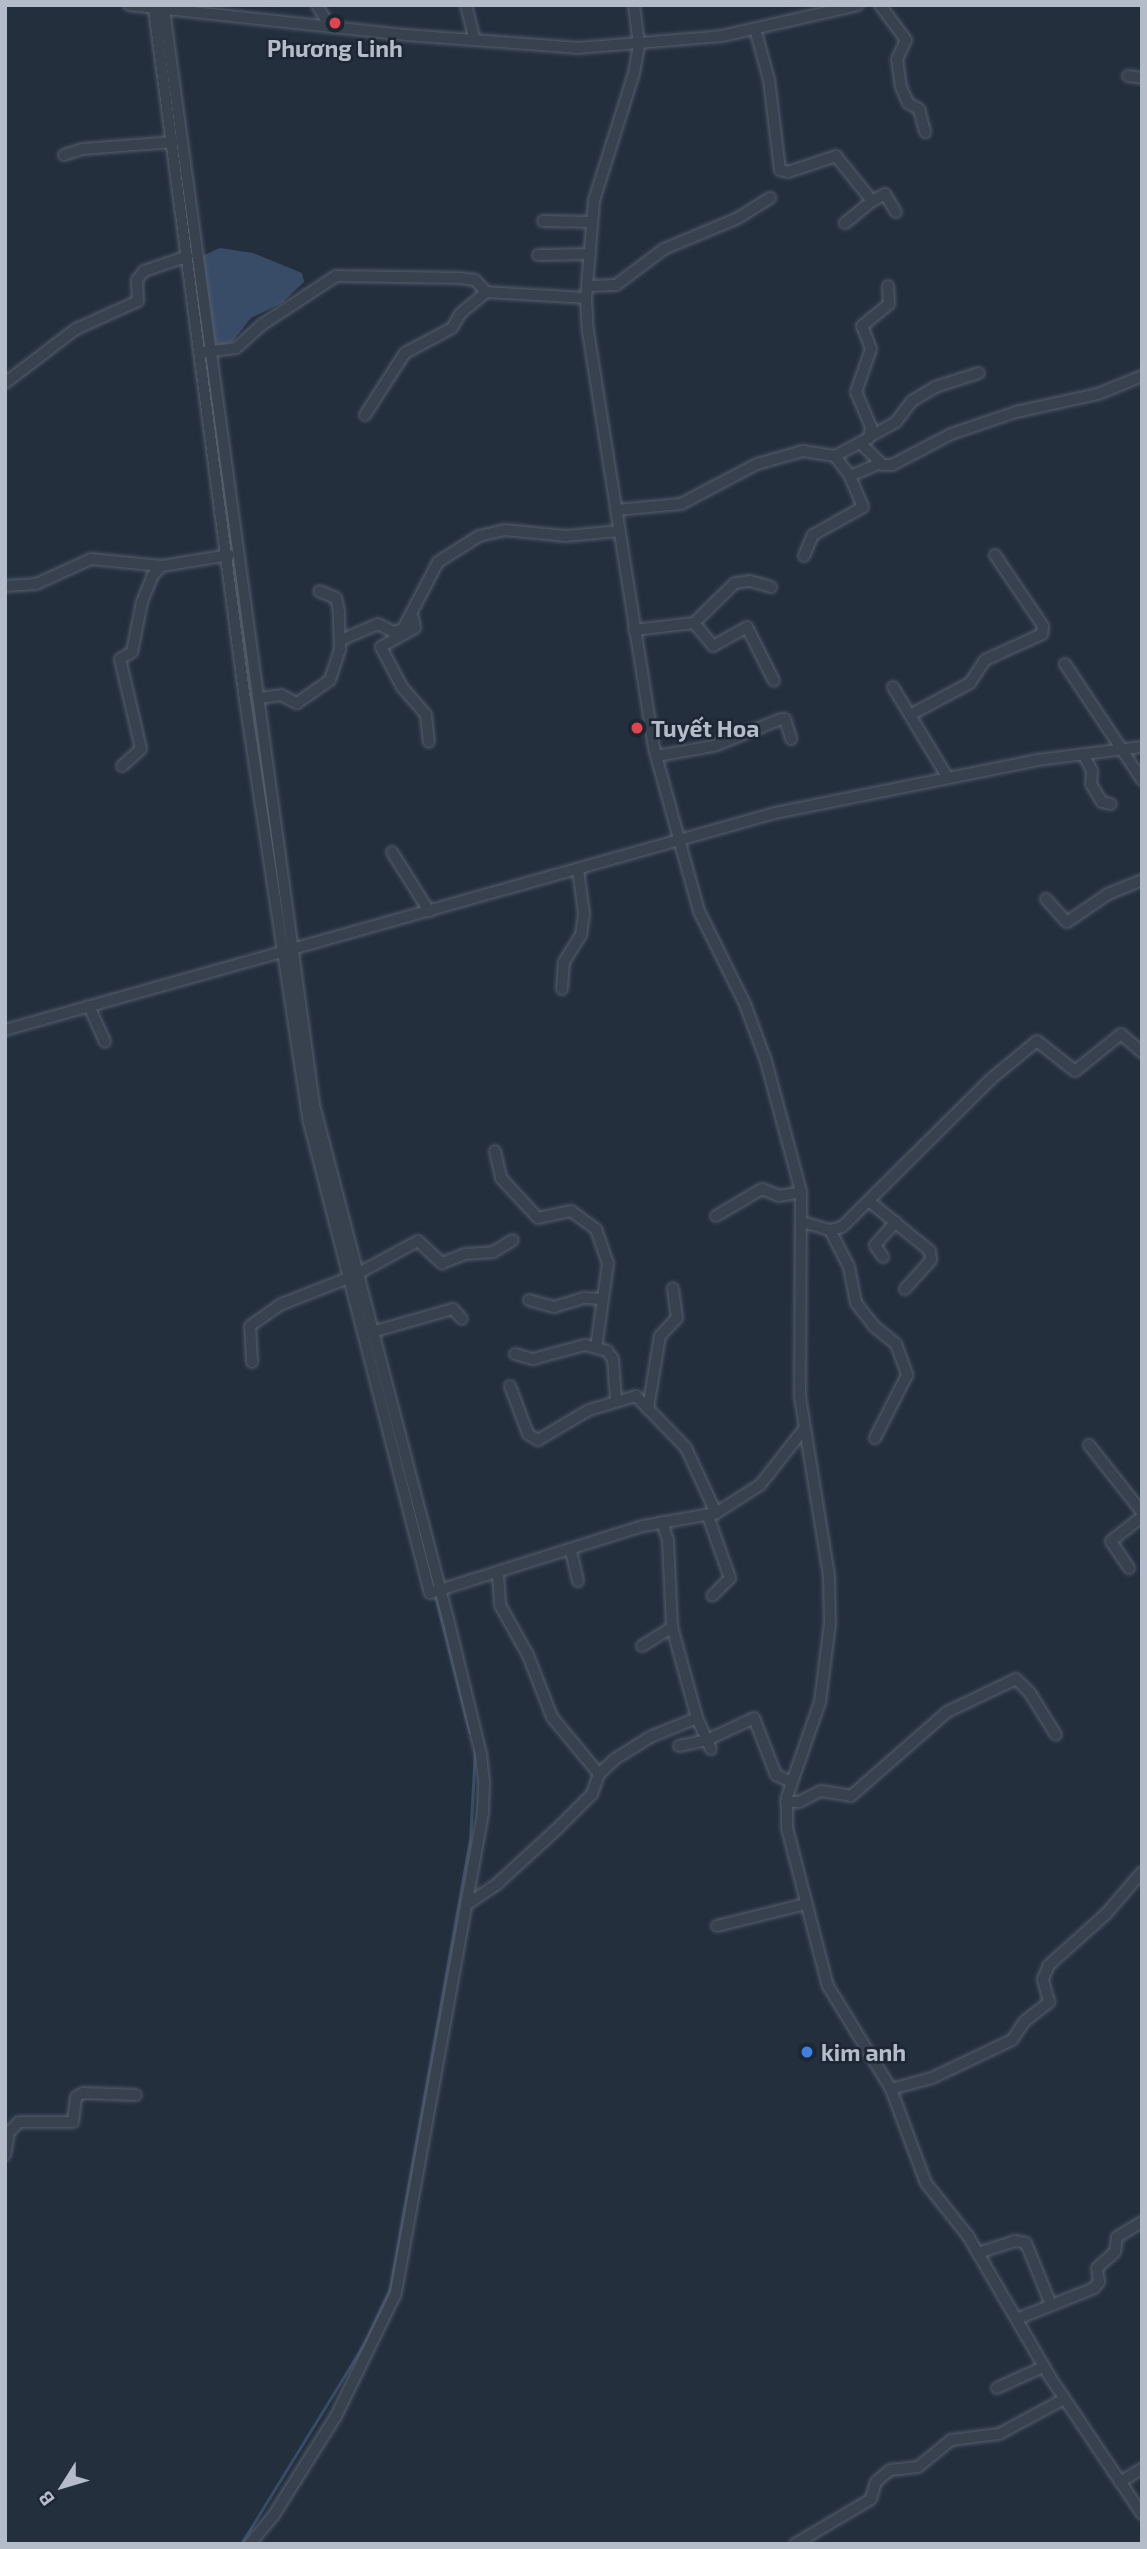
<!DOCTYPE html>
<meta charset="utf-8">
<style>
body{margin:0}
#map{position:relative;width:1147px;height:2549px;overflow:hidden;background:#242f3e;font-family:"Exo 2",sans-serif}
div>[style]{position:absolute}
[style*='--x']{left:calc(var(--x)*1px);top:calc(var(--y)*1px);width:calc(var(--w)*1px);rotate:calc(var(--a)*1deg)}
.water>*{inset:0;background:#394c67}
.stream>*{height:2.5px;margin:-1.25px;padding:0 1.25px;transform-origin:1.25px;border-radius:1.25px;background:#394c67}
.roads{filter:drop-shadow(0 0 2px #565f6c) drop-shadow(0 0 2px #565f6c)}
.minor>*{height:10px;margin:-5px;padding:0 5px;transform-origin:5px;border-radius:5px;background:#38414e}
.dots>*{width:19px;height:19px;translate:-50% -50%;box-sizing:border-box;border:4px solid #1d2633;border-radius:50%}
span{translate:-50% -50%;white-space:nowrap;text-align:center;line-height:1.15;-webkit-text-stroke:5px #1d2633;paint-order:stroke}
.poi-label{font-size:23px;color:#b4bcc9;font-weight:700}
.left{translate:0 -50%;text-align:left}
.frame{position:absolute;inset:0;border:7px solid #b4bcc9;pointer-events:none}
.north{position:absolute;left:28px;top:2451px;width:70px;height:70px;-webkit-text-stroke:5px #1d2633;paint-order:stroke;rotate:233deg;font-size:19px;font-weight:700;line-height:28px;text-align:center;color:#b4bcc9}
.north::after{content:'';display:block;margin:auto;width:24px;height:32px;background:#b4bcc9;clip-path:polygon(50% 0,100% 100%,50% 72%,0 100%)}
</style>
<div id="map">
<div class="water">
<i style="clip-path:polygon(220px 248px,253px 253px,302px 273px,304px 282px,282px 303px,251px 318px,232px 342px,219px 346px,209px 336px,200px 257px)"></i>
</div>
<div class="stream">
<i style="--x:436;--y:1597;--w:139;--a:75.9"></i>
<i style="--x:241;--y:2544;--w:235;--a:-58.4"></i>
<i style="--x:364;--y:2344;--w:61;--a:-64.7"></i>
<i style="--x:390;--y:2289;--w:455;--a:-79.9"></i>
<i style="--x:470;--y:1841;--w:93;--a:-86.9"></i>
</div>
<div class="roads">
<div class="minor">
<i style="--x:129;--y:5;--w:279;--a:6.2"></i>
<i style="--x:406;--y:35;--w:171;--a:4.3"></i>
<i style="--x:577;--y:48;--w:145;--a:-4.7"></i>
<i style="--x:722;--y:36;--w:139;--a:-12.8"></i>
<i style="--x:317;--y:5;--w:26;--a:59"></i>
<i style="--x:466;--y:5;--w:36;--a:76"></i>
<i style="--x:634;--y:5;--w:40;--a:82.9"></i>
<i style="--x:639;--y:45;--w:28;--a:100"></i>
<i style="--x:634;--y:73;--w:134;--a:107.4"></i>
<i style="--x:594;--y:201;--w:97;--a:94.7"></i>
<i style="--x:586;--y:298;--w:33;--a:87"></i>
<i style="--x:588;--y:331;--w:422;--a:81"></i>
<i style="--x:654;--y:748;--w:169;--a:74.6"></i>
<i style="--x:699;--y:911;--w:104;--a:63.7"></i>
<i style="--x:745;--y:1004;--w:61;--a:69.8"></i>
<i style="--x:766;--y:1061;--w:136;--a:75"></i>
<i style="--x:801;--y:1192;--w:205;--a:90.3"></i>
<i style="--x:800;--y:1397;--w:182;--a:80.8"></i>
<i style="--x:829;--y:1577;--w:46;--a:88.8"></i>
<i style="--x:830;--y:1623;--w:80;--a:97.2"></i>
<i style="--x:820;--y:1702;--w:101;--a:109.2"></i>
<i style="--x:787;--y:1797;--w:31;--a:90"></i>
<i style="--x:787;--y:1828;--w:163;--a:75.5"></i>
<i style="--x:828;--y:1986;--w:121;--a:58.5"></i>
<i style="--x:891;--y:2089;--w:100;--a:69.6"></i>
<i style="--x:926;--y:2183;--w:68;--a:51.6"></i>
<i style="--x:968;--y:2236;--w:163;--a:59.8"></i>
<i style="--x:1050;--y:2377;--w:165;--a:56.1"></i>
<i style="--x:880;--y:5;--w:44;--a:53.4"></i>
<i style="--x:906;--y:40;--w:21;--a:115"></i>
<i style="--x:897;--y:59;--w:28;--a:82"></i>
<i style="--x:901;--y:87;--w:17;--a:66"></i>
<i style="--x:908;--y:103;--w:13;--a:29"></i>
<i style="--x:919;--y:109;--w:24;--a:75"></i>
<i style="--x:154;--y:9;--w:697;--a:82.5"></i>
<i style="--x:245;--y:700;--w:427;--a:81.4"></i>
<i style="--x:309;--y:1122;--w:486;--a:75.6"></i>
<i style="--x:430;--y:1593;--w:223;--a:-17.5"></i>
<i style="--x:643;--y:1526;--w:74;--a:-10.1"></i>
<i style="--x:716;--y:1513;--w:52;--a:-32.5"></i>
<i style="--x:760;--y:1485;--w:71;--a:-51.8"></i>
<i style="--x:164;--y:10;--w:1105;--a:82.2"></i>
<i style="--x:314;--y:1105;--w:531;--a:75.39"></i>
<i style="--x:448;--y:1619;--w:139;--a:76.3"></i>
<i style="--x:481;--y:1754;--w:28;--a:84"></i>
<i style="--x:484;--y:1782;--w:31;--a:92"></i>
<i style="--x:483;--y:1813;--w:490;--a:100.3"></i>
<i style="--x:395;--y:2295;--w:135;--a:116"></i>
<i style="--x:336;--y:2416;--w:117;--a:122.1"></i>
<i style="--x:274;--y:2515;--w:38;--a:130"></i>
<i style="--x:755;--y:29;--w:53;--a:74.6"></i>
<i style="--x:769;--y:80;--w:91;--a:83"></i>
<i style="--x:780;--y:170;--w:8;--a:14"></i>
<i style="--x:788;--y:172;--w:51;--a:-18.4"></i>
<i style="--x:836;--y:156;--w:58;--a:51.3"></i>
<i style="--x:872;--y:201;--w:15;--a:-28"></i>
<i style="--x:885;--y:194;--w:21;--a:59"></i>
<i style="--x:1128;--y:76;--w:14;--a:8"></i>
<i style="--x:64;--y:155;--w:20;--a:-18"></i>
<i style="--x:83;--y:149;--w:90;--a:-4.4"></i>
<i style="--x:543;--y:221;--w:49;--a:1.2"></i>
<i style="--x:845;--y:223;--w:35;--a:-39"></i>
<i style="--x:538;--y:255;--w:52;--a:-1.1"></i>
<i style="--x:588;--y:286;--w:28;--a:-2"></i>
<i style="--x:616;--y:285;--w:60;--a:-36.9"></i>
<i style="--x:664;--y:249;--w:80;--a:-22.7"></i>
<i style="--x:738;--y:218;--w:38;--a:-32"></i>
<i style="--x:204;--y:352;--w:32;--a:-7"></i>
<i style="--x:236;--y:348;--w:36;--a:-42"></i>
<i style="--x:263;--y:324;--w:87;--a:-33.3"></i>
<i style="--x:336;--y:276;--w:123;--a:0.9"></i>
<i style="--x:459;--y:278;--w:16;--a:7"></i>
<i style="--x:475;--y:280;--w:16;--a:47"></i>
<i style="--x:5;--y:383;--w:89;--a:-37.3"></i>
<i style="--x:76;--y:329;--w:68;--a:-24.3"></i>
<i style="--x:138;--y:301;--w:21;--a:-93"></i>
<i style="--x:137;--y:280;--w:11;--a:-52"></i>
<i style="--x:144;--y:271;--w:46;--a:-18.8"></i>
<i style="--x:365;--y:415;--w:74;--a:-57.2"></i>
<i style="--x:405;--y:353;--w:53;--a:-28"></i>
<i style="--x:452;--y:328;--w:16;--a:-60"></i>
<i style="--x:460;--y:314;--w:34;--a:-40"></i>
<i style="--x:486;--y:292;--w:100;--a:3.4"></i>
<i style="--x:869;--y:437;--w:31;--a:-29"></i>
<i style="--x:896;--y:422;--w:26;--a:-53"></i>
<i style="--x:912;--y:401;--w:27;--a:-31"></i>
<i style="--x:935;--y:387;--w:46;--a:-17.7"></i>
<i style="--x:860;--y:443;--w:32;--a:44"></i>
<i style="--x:883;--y:465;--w:9;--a:0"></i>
<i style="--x:892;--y:465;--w:67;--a:-27.7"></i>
<i style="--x:951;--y:434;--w:69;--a:-18.7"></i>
<i style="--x:1016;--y:412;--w:84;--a:-12.4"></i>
<i style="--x:1098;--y:394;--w:48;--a:-22.2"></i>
<i style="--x:850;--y:476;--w:33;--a:-23"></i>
<i style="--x:616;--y:510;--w:65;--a:-5.3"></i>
<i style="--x:681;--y:504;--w:86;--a:-27.8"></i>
<i style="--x:757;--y:464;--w:48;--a:-15.8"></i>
<i style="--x:803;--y:451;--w:32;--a:9"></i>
<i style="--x:835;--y:456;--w:38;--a:-28"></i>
<i style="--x:869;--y:438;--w:11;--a:-80"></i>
<i style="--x:871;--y:427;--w:38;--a:-113"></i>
<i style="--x:856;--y:392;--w:46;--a:-70.8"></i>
<i style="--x:871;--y:349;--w:25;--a:-111"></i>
<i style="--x:862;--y:326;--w:35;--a:-39"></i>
<i style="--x:889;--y:304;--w:18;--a:-93"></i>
<i style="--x:804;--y:556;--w:23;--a:-67"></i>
<i style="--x:813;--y:535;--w:57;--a:-29.2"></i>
<i style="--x:863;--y:507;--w:34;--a:-113"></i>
<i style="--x:850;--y:476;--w:25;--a:-127"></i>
<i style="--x:7;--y:586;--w:29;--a:-4"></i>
<i style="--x:36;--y:584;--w:60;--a:-24.4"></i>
<i style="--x:91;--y:559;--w:71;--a:5.6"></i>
<i style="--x:413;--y:618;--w:10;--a:79"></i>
<i style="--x:415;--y:628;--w:39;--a:151"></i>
<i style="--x:381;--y:647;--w:45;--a:62.3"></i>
<i style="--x:402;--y:687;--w:37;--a:49"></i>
<i style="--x:426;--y:715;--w:27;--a:84"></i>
<i style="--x:694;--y:623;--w:30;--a:50"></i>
<i style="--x:713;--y:646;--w:39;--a:-29"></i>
<i style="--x:747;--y:627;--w:60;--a:63.4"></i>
<i style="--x:634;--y:630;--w:60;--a:-6.7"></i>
<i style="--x:694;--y:623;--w:57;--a:-44.3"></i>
<i style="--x:735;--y:583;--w:15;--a:-8"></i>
<i style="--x:750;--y:581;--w:22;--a:16"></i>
<i style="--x:341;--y:640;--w:40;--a:-23.4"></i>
<i style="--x:378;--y:624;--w:18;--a:27"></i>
<i style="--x:394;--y:632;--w:9;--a:-18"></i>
<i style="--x:403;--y:629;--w:76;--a:-62.4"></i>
<i style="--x:438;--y:562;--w:49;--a:-32.4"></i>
<i style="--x:479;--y:536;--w:27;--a:-13"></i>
<i style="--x:505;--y:530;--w:61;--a:5.6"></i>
<i style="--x:566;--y:536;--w:53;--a:-5.4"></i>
<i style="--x:1065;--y:664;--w:139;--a:56.4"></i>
<i style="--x:893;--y:687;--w:106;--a:58.9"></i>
<i style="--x:260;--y:698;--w:21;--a:-8"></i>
<i style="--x:281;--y:695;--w:18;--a:27"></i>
<i style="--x:297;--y:703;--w:40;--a:-34.9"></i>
<i style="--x:330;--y:680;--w:33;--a:-72"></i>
<i style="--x:340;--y:649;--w:38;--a:-92"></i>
<i style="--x:339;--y:611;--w:13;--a:-103"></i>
<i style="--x:336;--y:598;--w:18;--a:-158"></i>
<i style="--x:910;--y:715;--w:68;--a:-28.1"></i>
<i style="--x:970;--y:683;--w:27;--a:-57"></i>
<i style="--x:985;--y:660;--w:63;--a:-24.5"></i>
<i style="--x:1042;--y:634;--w:8;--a:-83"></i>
<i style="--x:1043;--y:626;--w:86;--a:-124.1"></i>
<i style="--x:1083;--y:754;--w:19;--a:62"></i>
<i style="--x:1092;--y:771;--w:13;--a:94"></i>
<i style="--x:1091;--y:784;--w:21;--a:59"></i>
<i style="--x:1102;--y:802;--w:9;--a:13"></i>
<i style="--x:657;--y:756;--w:58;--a:-10"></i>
<i style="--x:714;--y:746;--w:72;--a:-21.9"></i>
<i style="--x:781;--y:719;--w:4;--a:0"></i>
<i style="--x:785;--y:719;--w:21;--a:73"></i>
<i style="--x:122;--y:766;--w:25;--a:-42"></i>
<i style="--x:141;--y:749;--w:92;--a:-103.1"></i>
<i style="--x:120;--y:659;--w:14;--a:-30"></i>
<i style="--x:132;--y:652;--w:51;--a:-78.7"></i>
<i style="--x:142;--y:602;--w:29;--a:-68"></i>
<i style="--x:153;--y:575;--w:13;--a:-45"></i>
<i style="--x:162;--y:566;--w:68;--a:-9.3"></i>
<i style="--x:392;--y:852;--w:70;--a:57.9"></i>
<i style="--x:1046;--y:899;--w:31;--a:48"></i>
<i style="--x:1067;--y:922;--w:50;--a:-34.3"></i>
<i style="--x:1108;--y:894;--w:37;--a:-22"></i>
<i style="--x:562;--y:989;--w:27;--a:-86"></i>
<i style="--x:564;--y:962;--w:32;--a:-58"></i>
<i style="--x:581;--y:935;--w:21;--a:-82"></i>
<i style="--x:584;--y:914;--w:45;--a:-97.6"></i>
<i style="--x:89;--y:1006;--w:39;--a:66"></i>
<i style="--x:5;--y:1030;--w:800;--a:-15.74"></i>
<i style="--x:775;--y:813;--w:267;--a:-11.4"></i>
<i style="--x:1037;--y:760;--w:106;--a:-7.1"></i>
<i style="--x:495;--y:1151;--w:28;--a:77"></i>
<i style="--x:501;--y:1178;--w:54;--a:47.2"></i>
<i style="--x:538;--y:1218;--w:34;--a:-12"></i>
<i style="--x:571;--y:1211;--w:31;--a:36"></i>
<i style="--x:596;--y:1229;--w:36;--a:71"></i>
<i style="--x:608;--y:1263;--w:86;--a:98"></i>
<i style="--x:870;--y:1202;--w:77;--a:39.2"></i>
<i style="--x:930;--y:1251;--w:9;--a:84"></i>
<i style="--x:931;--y:1260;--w:39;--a:132"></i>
<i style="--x:716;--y:1216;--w:53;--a:-30.4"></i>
<i style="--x:762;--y:1189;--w:18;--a:22"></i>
<i style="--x:779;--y:1196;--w:22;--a:-10"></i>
<i style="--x:802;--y:1222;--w:29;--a:16"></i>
<i style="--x:830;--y:1230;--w:12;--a:-14"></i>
<i style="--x:842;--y:1227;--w:211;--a:-44.8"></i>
<i style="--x:992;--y:1078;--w:58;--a:-39.4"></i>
<i style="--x:1037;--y:1041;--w:48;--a:38.3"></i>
<i style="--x:1075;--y:1071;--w:59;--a:-38.8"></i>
<i style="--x:1121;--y:1034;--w:28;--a:41"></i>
<i style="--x:830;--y:1230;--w:42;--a:62.8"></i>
<i style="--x:849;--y:1267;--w:37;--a:79"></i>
<i style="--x:856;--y:1303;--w:31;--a:52"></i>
<i style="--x:875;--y:1327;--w:27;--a:39"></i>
<i style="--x:896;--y:1344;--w:33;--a:70"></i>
<i style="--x:907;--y:1375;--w:71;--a:116.9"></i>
<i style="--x:883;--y:1257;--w:14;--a:-124"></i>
<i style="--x:875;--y:1245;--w:31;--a:-48"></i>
<i style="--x:357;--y:1274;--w:69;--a:-28.4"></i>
<i style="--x:418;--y:1241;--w:33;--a:43"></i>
<i style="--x:442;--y:1263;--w:26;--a:-21"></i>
<i style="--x:466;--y:1254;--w:27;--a:-4"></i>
<i style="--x:493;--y:1252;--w:23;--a:-31"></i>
<i style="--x:529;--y:1300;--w:26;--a:16"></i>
<i style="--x:554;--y:1307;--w:31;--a:-17"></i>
<i style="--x:584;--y:1298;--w:17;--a:3"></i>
<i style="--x:372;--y:1332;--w:84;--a:-15.9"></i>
<i style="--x:453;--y:1309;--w:13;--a:48"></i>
<i style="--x:515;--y:1354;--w:19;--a:16"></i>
<i style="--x:533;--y:1359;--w:54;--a:-15.1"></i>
<i style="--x:585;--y:1345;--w:23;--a:15"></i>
<i style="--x:607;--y:1351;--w:10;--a:53"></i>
<i style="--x:613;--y:1359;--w:40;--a:85.7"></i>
<i style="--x:252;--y:1362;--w:36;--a:-93"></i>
<i style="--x:250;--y:1326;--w:39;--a:-35"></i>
<i style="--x:282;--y:1304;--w:71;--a:-21.5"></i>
<i style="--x:510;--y:1386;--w:51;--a:69.4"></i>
<i style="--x:528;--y:1434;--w:12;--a:31"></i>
<i style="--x:538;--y:1440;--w:59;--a:-30.5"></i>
<i style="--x:589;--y:1410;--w:49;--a:-16.6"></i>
<i style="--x:636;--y:1396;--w:72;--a:46.1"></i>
<i style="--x:686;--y:1448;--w:72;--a:65.2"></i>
<i style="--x:648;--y:1409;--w:74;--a:-80.7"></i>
<i style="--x:660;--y:1336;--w:25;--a:-47"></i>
<i style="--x:677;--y:1318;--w:30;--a:-98"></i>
<i style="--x:1089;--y:1445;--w:85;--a:51.7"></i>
<i style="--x:708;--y:1516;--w:66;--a:70.5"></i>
<i style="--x:730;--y:1578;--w:25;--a:135"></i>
<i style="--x:662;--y:1522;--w:20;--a:72"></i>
<i style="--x:668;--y:1541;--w:86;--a:87.3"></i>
<i style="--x:672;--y:1627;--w:94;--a:74.6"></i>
<i style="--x:697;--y:1718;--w:34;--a:66"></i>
<i style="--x:571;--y:1551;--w:31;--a:77"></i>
<i style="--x:1129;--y:1568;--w:32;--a:-124"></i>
<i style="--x:1111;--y:1541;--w:39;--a:-38"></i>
<i style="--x:498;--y:1574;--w:31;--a:86"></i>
<i style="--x:500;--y:1605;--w:57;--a:60.8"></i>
<i style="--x:528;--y:1655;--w:66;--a:68.8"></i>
<i style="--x:552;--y:1717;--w:74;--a:50.5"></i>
<i style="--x:642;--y:1646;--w:36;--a:-32"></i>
<i style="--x:679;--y:1746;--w:29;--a:-12"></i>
<i style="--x:707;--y:1740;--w:52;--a:-25.1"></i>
<i style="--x:754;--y:1718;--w:61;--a:68.9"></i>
<i style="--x:776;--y:1775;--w:17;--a:25"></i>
<i style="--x:786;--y:1802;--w:13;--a:0"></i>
<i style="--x:799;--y:1802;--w:25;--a:-27"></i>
<i style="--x:821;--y:1791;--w:30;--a:9"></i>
<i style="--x:851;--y:1796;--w:128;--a:-41.2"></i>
<i style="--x:947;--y:1712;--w:76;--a:-25.6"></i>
<i style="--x:1016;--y:1679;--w:20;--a:45"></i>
<i style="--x:1030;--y:1693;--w:49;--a:58.2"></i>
<i style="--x:466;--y:1905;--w:37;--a:-34"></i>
<i style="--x:497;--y:1884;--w:81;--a:-42.5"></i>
<i style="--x:557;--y:1829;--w:49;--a:-45"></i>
<i style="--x:592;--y:1794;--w:21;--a:-71"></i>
<i style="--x:599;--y:1774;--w:22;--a:-43"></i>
<i style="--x:615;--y:1759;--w:41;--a:-32.2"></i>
<i style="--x:650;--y:1737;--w:51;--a:-22"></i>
<i style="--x:717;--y:1926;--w:92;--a:-13.9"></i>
<i style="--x:891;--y:2089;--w:42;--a:-15"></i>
<i style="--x:932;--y:2078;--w:89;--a:-25.4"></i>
<i style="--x:1012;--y:2040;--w:23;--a:-56"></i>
<i style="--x:1025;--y:2021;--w:31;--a:-38"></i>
<i style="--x:1049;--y:2002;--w:24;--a:-105"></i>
<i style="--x:1043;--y:1979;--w:15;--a:-67"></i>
<i style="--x:1049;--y:1965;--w:76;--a:-41.8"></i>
<i style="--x:1106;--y:1914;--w:55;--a:-49.4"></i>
<i style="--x:5;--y:2155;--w:23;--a:-80"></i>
<i style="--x:9;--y:2132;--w:14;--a:-45"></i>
<i style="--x:19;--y:2122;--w:54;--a:0"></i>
<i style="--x:73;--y:2122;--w:25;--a:-83"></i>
<i style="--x:76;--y:2097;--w:8;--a:-30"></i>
<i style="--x:83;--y:2093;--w:53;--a:2.2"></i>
<i style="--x:978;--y:2253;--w:39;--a:-18"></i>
<i style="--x:1015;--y:2241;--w:11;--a:10"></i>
<i style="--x:1026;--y:2243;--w:67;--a:68"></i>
<i style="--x:1017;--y:2319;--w:83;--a:-21.9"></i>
<i style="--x:1094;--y:2288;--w:8;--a:-50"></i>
<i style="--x:1099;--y:2282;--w:14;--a:-98"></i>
<i style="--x:1097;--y:2268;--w:24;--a:-42"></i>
<i style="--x:1115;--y:2252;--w:15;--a:-82"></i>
<i style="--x:1117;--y:2237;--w:29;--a:-31"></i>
<i style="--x:997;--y:2388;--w:51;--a:-24.5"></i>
<i style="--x:1120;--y:2482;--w:26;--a:-31"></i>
<i style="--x:795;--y:2544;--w:88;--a:-30.6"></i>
<i style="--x:871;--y:2499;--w:18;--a:-74"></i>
<i style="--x:876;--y:2482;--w:18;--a:-41"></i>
<i style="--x:890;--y:2470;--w:28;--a:-6"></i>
<i style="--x:918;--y:2467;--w:43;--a:-39.3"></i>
<i style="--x:951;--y:2440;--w:48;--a:-7.1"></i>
<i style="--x:999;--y:2434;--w:74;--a:-28.3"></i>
</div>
</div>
<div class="dots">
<i style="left:335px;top:23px;background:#e0444e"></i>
<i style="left:637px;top:728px;background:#e0444e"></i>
<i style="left:807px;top:2052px;background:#3f7fe0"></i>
</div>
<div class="poi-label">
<span style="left:335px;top:48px">Phương Linh</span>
<span class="left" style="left:651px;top:728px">Tuyết Hoa</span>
<span class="left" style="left:821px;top:2052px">kim anh</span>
</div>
<div class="frame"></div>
<div class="north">B</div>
</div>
